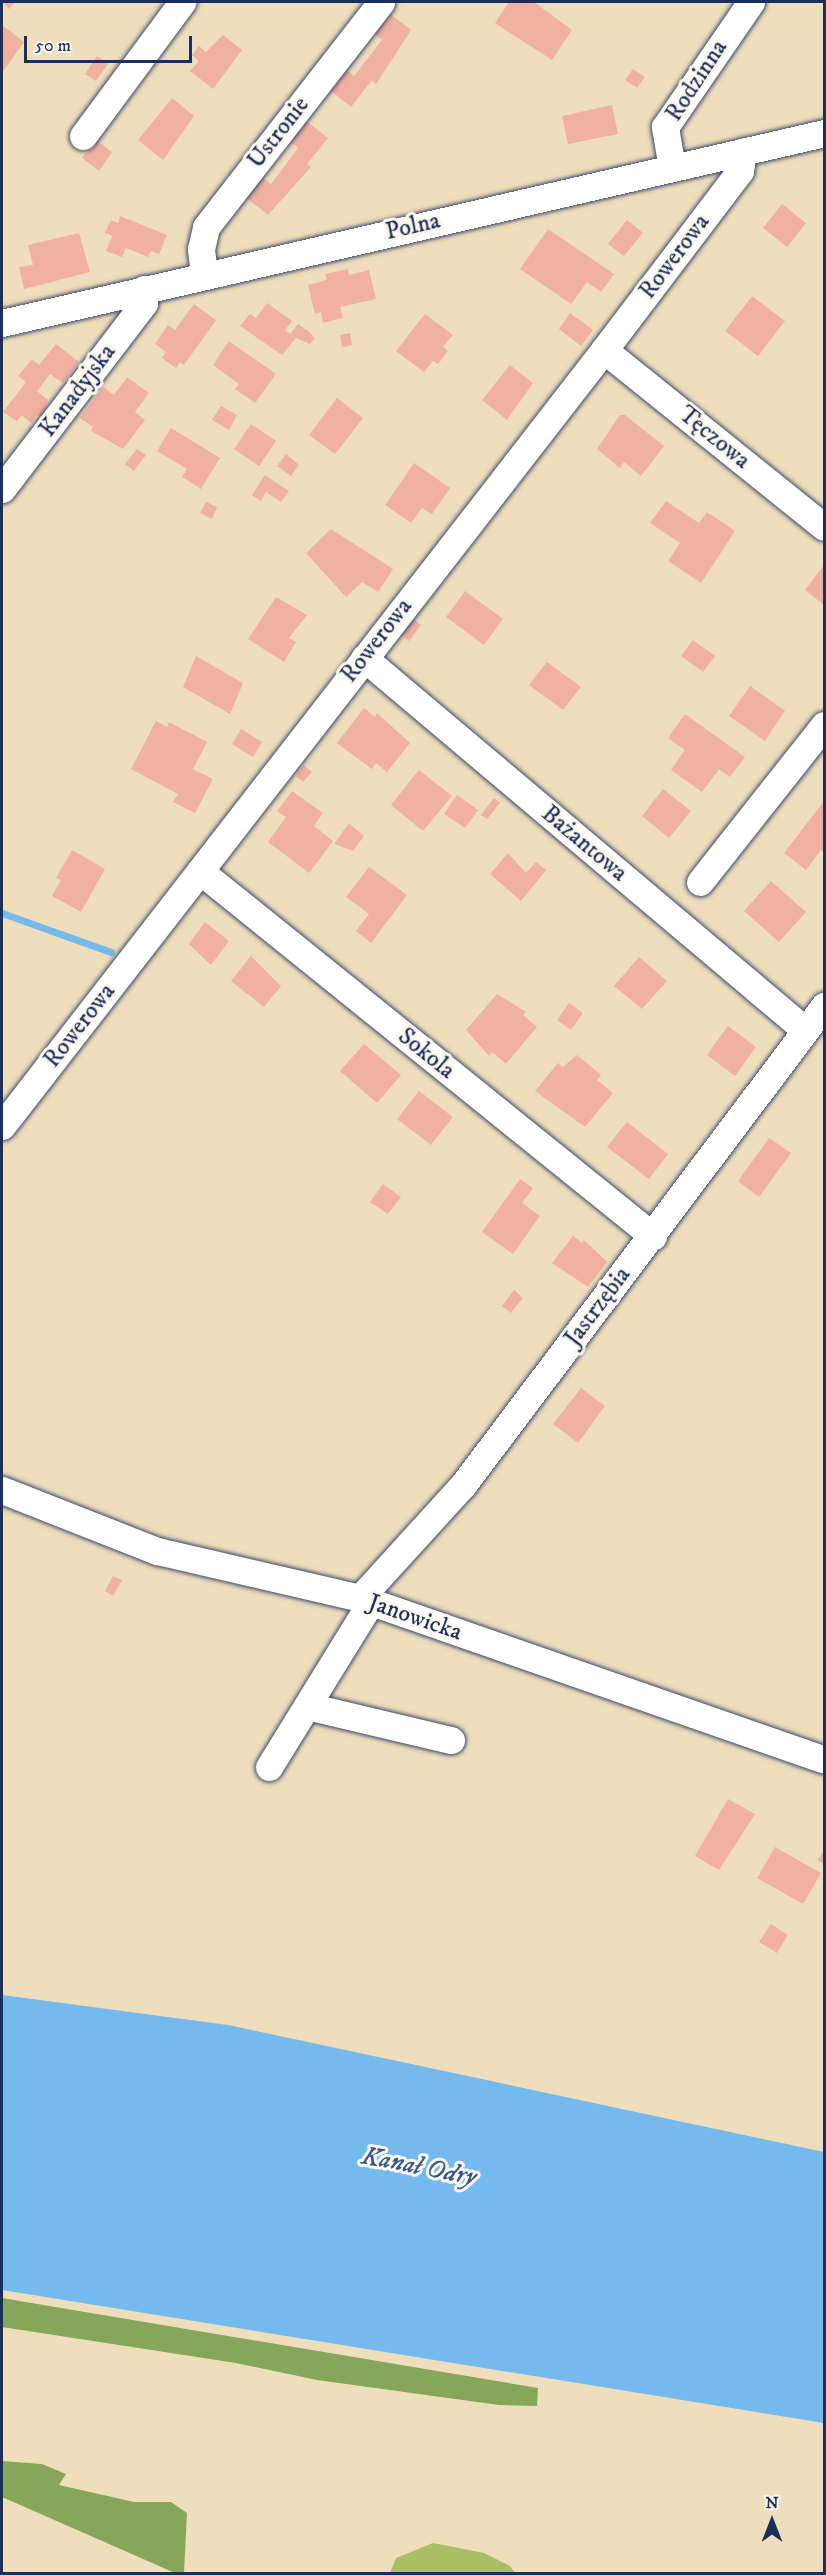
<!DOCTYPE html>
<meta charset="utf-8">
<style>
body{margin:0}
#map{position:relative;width:826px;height:2575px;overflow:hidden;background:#efdebc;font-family:"IM FELL DW Pica",serif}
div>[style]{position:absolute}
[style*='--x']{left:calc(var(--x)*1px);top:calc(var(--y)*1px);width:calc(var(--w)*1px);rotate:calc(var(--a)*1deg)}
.green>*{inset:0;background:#a8bf64}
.forest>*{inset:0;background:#86a65a}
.water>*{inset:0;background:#75baec}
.stream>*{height:7px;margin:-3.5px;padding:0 3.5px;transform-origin:3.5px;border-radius:3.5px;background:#75baec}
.building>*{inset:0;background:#f0b1a1}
.roads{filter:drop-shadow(0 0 2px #3b496c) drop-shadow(0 0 2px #3b496c)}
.minor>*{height:27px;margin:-13.5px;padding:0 13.5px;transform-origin:13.5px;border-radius:13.5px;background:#fff}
span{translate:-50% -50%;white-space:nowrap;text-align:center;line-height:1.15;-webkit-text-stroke:6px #fbf7ec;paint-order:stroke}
.street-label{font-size:24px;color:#1b2f5e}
.water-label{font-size:26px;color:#365989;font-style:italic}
.frame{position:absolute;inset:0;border:3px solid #1b2f5e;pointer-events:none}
.north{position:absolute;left:742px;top:2491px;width:60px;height:60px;-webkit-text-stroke:4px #fbf7ec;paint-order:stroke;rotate:0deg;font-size:16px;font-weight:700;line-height:24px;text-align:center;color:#1b2f5e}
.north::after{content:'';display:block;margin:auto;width:21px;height:27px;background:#1b2f5e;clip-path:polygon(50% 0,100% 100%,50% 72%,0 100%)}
.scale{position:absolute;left:24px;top:36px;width:168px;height:27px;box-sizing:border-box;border:3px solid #1b2f5e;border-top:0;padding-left:8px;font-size:18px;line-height:21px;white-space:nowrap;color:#1b2f5e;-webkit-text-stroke:4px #fbf7ec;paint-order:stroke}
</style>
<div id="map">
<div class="green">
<i style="clip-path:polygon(433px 2543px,484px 2553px,510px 2566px,515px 2573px,390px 2573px,396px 2558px)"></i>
</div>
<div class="forest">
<i style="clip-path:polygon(2px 2298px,538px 2388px,537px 2406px,499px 2405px,317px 2380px,236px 2363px,2px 2327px)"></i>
<i style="clip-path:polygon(2px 2461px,42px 2464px,66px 2474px,59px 2485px,134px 2502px,171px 2502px,187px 2513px,184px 2573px,175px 2573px,2px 2497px)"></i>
</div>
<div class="water">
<i style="clip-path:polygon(2px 1995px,228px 2025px,824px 2152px,824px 2423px,2px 2290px)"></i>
</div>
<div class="stream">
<i style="--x:2;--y:913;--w:116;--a:19.7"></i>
</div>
<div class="building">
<i style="clip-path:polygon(2px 2px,15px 2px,9px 9px)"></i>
<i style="clip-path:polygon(509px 2px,534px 2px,572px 30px,552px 60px,495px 23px)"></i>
<i style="clip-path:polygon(385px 10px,411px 30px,376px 84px,372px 80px,351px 107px,326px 87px,342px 66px,354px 76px,382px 40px,370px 31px)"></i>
<i style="clip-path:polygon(2px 25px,24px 42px,2px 73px)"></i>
<i style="clip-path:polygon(223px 35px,242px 50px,213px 89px,190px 71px,199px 61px,192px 55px,199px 46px,206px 52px)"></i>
<i style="clip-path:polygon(97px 56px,108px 64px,96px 81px,85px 74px)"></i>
<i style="clip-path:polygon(633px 69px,645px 77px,637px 88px,625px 80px)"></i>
<i style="clip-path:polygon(172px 98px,194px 116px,163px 160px,138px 140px)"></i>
<i style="clip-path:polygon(612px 105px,618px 134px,568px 144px,562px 116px)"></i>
<i style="clip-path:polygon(302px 118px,328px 138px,307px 164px,311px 167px,268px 215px,243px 195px,259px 175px,271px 184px,298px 148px,286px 139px)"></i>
<i style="clip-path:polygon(96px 140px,112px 152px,99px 171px,82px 158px)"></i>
<i style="clip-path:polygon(782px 204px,806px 223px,787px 247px,763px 228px)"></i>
<i style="clip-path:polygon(120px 216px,167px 235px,159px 254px,151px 251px,148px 257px,126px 248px,122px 257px,106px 251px,112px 236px,105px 233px,111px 220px,118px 223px)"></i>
<i style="clip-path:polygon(627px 220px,643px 233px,624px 256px,608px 244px)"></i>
<i style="clip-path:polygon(548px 229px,614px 274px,601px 292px,587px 282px,571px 304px,520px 269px)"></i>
<i style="clip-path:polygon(79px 233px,90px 272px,24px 289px,19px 267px,33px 265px,28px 245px)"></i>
<i style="clip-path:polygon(348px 269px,349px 275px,369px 270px,376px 299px,340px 307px,343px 318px,323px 323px,321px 312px,315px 314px,308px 285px,327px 280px,325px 274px)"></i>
<i style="clip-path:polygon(752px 296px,785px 321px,758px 356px,725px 331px)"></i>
<i style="clip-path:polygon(267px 303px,292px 321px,285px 330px,290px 334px,298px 324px,308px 331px,315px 338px,310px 344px,296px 338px,282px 355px,240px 326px,250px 314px,256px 318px)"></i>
<i style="clip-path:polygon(194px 304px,216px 320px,184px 365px,180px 362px,176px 368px,162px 358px,166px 352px,155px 344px,168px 325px,175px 330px)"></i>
<i style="clip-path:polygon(570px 313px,593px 330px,581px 346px,559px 329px)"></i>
<i style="clip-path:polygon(425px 314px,453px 335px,443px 347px,448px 351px,438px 364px,433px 361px,424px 372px,396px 351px)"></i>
<i style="clip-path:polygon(350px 333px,352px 345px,342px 347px,340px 335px)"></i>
<i style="clip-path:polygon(229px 341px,276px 374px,255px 403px,235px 389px,239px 384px,213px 365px)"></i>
<i style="clip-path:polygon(56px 344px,79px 362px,63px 383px,50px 374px,37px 391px,48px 400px,42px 418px,37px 415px,31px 423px,22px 415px,17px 421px,3px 412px,26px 382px,18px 376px,32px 359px,39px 365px)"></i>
<i style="clip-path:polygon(510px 365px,533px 383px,507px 420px,482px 400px)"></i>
<i style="clip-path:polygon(127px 377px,149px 393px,135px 412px,145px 420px,123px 449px,91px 431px,93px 427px,80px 418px,103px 387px,114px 395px)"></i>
<i style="clip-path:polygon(337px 398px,363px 418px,335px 454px,309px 435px)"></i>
<i style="clip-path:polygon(221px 406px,237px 415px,229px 430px,212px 420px)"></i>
<i style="clip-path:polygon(620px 415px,625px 415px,664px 446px,641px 476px,624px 462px,620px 468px,597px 449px)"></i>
<i style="clip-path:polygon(251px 424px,276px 441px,259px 466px,234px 449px)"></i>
<i style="clip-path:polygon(171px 428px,220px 458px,201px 489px,182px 477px,187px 469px,157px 451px)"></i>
<i style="clip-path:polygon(137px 449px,146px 455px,134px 471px,125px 464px)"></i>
<i style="clip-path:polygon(286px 454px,299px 465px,291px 476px,277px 466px)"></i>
<i style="clip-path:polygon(414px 463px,450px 488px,432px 514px,422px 508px,411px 523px,385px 505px)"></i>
<i style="clip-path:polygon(265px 475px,289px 491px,281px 502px,266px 492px,261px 501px,252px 495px)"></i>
<i style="clip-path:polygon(666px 501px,699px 523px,707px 512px,735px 531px,701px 583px,668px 561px,680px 543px,650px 523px)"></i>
<i style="clip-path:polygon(206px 502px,217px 507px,212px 519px,200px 513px)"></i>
<i style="clip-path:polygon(331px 529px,393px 569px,378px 592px,362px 582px,346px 597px,306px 553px)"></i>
<i style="clip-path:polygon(824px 565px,824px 605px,805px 590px)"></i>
<i style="clip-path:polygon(465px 591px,503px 619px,484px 645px,446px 617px)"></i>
<i style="clip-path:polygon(276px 597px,307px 615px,289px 638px,296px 642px,284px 662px,248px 639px)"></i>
<i style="clip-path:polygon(410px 616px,421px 625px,409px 641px,397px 633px)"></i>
<i style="clip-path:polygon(693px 640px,715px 656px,703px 672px,681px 656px)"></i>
<i style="clip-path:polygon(196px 656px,243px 683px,230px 714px,183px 687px)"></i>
<i style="clip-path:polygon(547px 662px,581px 687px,563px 710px,529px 685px)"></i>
<i style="clip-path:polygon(750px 686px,785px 711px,765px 741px,729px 716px)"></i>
<i style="clip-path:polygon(364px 708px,375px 717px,377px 713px,410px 743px,387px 772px,376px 763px,372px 769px,337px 743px)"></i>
<i style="clip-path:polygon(685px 714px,745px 757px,730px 777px,719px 769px,702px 792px,671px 770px,685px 750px,668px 738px)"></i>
<i style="clip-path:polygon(156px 721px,167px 727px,169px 722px,207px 742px,193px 769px,213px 779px,195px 813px,173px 802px,178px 794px,131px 769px)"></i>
<i style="clip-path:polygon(241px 729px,262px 742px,253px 757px,232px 744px)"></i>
<i style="clip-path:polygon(304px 765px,312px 772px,303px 782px,296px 776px)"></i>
<i style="clip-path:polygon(419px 770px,452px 796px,423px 831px,391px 805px)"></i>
<i style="clip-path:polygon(663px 789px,691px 811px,669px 838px,642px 816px)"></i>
<i style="clip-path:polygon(292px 791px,323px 813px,314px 826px,333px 841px,309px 873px,268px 842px,286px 817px,277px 811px)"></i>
<i style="clip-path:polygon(457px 795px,478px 810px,465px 828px,444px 814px)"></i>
<i style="clip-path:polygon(494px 798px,500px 803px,487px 819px,481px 815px)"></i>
<i style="clip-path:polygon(824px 801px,824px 853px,821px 850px,806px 870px,784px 853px)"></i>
<i style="clip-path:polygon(349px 823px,364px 836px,353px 851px,334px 844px)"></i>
<i style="clip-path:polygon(72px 850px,105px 869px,81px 912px,52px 896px,61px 880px,56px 878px)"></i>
<i style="clip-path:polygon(508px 853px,526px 873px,536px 862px,546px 870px,521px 901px,490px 874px)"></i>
<i style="clip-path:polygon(369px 867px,407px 895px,371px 943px,356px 931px,369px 914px,346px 897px)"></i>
<i style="clip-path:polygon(771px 881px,806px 912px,779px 942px,744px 911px)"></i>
<i style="clip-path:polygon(205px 922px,229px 941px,211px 965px,189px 944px)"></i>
<i style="clip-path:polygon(251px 956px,281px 986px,264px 1007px,231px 981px)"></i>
<i style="clip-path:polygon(639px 957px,667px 981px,642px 1009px,614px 986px)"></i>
<i style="clip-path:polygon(497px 994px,526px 1012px,523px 1015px,537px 1027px,506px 1064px,492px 1052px,489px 1056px,466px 1030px)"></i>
<i style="clip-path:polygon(569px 1003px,583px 1013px,571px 1030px,557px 1020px)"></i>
<i style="clip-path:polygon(728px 1026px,756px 1047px,735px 1076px,707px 1055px)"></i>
<i style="clip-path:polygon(364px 1044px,401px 1075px,377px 1103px,340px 1071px)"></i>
<i style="clip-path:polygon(577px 1055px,601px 1075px,597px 1080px,613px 1093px,585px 1127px,535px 1091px,558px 1063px,563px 1067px)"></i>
<i style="clip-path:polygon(419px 1091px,453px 1117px,431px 1145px,397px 1119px)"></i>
<i style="clip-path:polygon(627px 1122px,668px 1154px,649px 1179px,607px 1147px)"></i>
<i style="clip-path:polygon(769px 1138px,791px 1153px,759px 1197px,738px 1181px)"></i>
<i style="clip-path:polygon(520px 1179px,533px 1188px,522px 1203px,540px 1216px,513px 1254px,482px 1232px)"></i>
<i style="clip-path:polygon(383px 1184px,401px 1197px,388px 1214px,370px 1202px)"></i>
<i style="clip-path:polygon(573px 1236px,582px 1243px,584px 1240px,607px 1262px,588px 1287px,552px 1263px)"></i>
<i style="clip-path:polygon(514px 1290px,523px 1298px,511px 1313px,502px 1306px)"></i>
<i style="clip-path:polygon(581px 1388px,605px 1406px,578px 1443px,553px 1424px)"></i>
<i style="clip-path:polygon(113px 1576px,122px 1580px,113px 1596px,105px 1591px)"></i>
<i style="clip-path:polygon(728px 1799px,755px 1814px,719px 1870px,695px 1856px)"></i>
<i style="clip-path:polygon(775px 1847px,821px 1873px,803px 1904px,757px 1878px)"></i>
<i style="clip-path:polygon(824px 1850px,824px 1864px,818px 1860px)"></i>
<i style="clip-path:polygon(771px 1924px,788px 1935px,777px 1953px,759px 1942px)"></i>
</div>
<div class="roads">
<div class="minor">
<i style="--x:83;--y:136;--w:167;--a:-53.5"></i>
<i style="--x:672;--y:168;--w:42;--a:-99.7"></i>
<i style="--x:665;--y:127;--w:152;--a:-55.5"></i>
<i style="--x:204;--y:274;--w:25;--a:-97"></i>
<i style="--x:201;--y:249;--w:23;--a:-77"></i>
<i style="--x:206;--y:227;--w:285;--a:-52.1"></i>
<i style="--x:2;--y:323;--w:844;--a:-13.01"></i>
<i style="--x:604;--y:350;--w:282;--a:38.8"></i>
<i style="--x:2;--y:489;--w:234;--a:-52.6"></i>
<i style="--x:144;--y:303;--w:14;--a:-90"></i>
<i style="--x:364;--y:658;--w:577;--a:40.15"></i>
<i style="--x:200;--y:871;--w:582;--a:38.86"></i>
<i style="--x:700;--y:882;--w:200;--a:-51.7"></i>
<i style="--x:2;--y:1126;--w:982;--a:-52.2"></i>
<i style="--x:604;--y:350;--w:225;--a:-52.8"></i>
<i style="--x:740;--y:171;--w:20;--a:-81"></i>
<i style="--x:2;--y:1490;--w:167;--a:21.5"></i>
<i style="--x:157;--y:1551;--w:208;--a:13"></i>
<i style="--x:360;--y:1598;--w:491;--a:19.2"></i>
<i style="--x:360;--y:1598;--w:153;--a:-47.7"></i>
<i style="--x:463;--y:1485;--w:600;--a:-53"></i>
<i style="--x:307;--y:1706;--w:148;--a:13.3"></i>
<i style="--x:269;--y:1767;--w:194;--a:-58.3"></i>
</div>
</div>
<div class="street-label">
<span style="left:697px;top:81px;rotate:-57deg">Rodzinna</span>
<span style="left:279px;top:133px;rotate:-52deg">Ustronie</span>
<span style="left:413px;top:227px;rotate:-13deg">Polna</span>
<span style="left:675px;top:257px;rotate:-53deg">Rowerowa</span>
<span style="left:78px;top:391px;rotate:-53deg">Kanadyjska</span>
<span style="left:714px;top:438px;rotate:39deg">Tęczowa</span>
<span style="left:377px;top:641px;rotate:-52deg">Rowerowa</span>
<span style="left:584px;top:844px;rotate:40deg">Bażantowa</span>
<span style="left:80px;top:1026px;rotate:-52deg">Rowerowa</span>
<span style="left:426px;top:1054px;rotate:39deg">Sokola</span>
<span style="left:598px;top:1307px;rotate:-53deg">Jastrzębia</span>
<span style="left:415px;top:1618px;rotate:19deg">Janowicka</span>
</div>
<div class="water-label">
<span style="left:419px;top:2167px;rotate:11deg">Kanał Odry</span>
</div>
<div class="frame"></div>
<div class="north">N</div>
<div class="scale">50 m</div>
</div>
